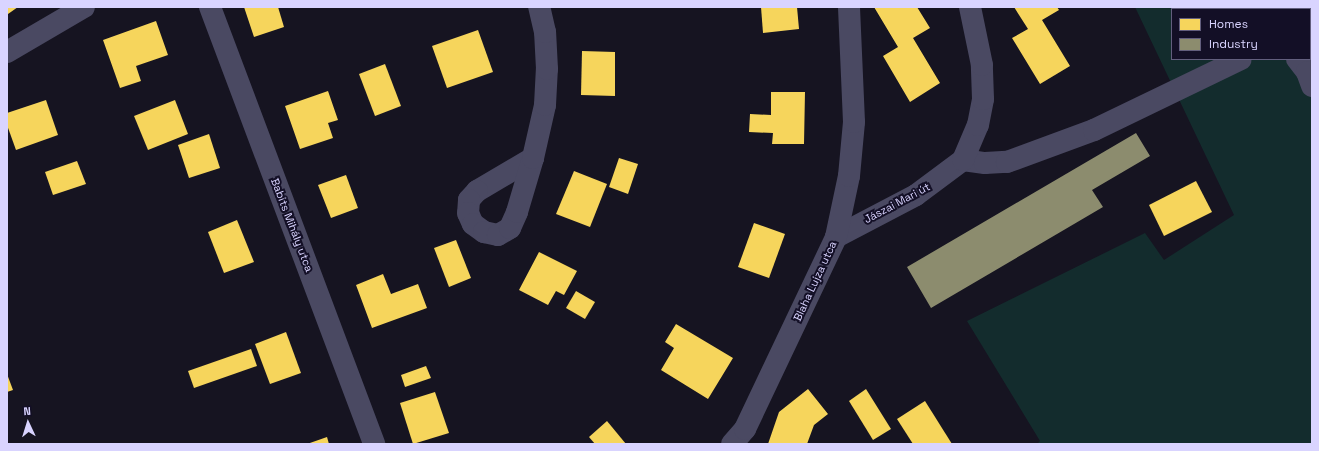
<!DOCTYPE html>
<meta charset="utf-8">
<style>
body{margin:0}
#map{position:relative;width:1319px;height:451px;overflow:hidden;background:#161421;font-family:"Space Grotesk",sans-serif}
div>[style]{position:absolute}
[style*='--x']{left:calc(var(--x)*1px);top:calc(var(--y)*1px);width:calc(var(--w)*1px);rotate:calc(var(--a)*1deg)}
.green>*{inset:0;background:#132c2d}
.homes>*{inset:0;background:#f6d55c}
.industry>*{inset:0;background:#8c8c6e}
.minor>*{height:22px;margin:-11px;padding:0 11px;transform-origin:11px;border-radius:11px;background:#4a4962}
span{translate:-50% -50%;white-space:nowrap;text-align:center;line-height:1.15;-webkit-text-stroke:4px #130f26;paint-order:stroke}
.street-label{font-size:11px;color:#d9d4ff}
.frame{position:absolute;inset:0;border:8px solid #d9d4ff;pointer-events:none}
.legend{position:absolute;left:1171px;top:8px;width:140px;height:52px;box-sizing:border-box;background:#130f26;border:1px solid #625e7d;margin:0;padding:5px 7px;list-style:none;font-size:12px;color:#d9d4ff}
.legend li{display:flex;align-items:center;gap:8px;height:20px}
.legend b{width:20px;border:1px solid #625e7d}
.north{position:absolute;left:8px;top:403px;width:40px;height:40px;-webkit-text-stroke:3px #130f26;paint-order:stroke;rotate:356deg;font-size:11px;font-weight:700;line-height:16px;text-align:center;color:#d9d4ff}
.north::after{content:'';display:block;margin:auto;width:14px;height:18px;background:#d9d4ff;clip-path:polygon(50% 0,100% 100%,50% 72%,0 100%)}
</style>
<div id="map">
<div class="green">
<i style="clip-path:polygon(evenodd,1135px 7px,1312px 7px,1312px 444px,1037px 444px,1040px 441px,967px 321px,1145px 233px,1164px 260px,1234px 215px,1135px 7px,1172px 9px,1310px 9px,1310px 59px,1172px 59px,1172px 9px)"></i>
</div>
<div class="homes">
<i style="clip-path:polygon(7px 7px,18px 7px,8px 14px)"></i>
<i style="clip-path:polygon(244px 7px,278px 7px,284px 27px,254px 37px)"></i>
<i style="clip-path:polygon(761px 7px,797px 7px,799px 29px,763px 33px)"></i>
<i style="clip-path:polygon(874px 7px,917px 7px,930px 28px,913px 38px,940px 83px,910px 102px,883px 56px,898px 47px)"></i>
<i style="clip-path:polygon(1014px 7px,1057px 7px,1059px 10px,1042px 20px,1070px 66px,1040px 84px,1012px 38px,1028px 29px)"></i>
<i style="clip-path:polygon(156px 21px,168px 55px,136px 66px,141px 81px,120px 88px,103px 40px)"></i>
<i style="clip-path:polygon(478px 30px,493px 72px,447px 88px,432px 46px)"></i>
<i style="clip-path:polygon(582px 51px,615px 52px,615px 96px,581px 95px)"></i>
<i style="clip-path:polygon(385px 64px,401px 106px,375px 116px,359px 74px)"></i>
<i style="clip-path:polygon(328px 91px,338px 120px,328px 123px,333px 138px,300px 149px,285px 106px)"></i>
<i style="clip-path:polygon(771px 92px,805px 92px,804px 144px,772px 144px,773px 133px,749px 132px,750px 114px,771px 115px)"></i>
<i style="clip-path:polygon(46px 100px,58px 135px,16px 150px,7px 125px,7px 113px)"></i>
<i style="clip-path:polygon(175px 100px,188px 134px,148px 150px,134px 116px)"></i>
<i style="clip-path:polygon(209px 134px,220px 168px,189px 178px,178px 145px)"></i>
<i style="clip-path:polygon(619px 158px,638px 164px,628px 194px,609px 187px)"></i>
<i style="clip-path:polygon(77px 161px,86px 184px,53px 195px,45px 172px)"></i>
<i style="clip-path:polygon(574px 171px,607px 184px,590px 227px,556px 214px)"></i>
<i style="clip-path:polygon(346px 175px,358px 208px,331px 218px,318px 185px)"></i>
<i style="clip-path:polygon(1196px 181px,1212px 212px,1164px 236px,1149px 205px)"></i>
<i style="clip-path:polygon(237px 220px,254px 262px,224px 273px,208px 232px)"></i>
<i style="clip-path:polygon(754px 223px,785px 234px,769px 278px,738px 267px)"></i>
<i style="clip-path:polygon(456px 240px,471px 278px,449px 287px,434px 248px)"></i>
<i style="clip-path:polygon(539px 252px,577px 271px,564px 295px,556px 291px,548px 305px,519px 290px)"></i>
<i style="clip-path:polygon(383px 274px,391px 294px,418px 284px,427px 308px,372px 328px,356px 285px)"></i>
<i style="clip-path:polygon(576px 291px,595px 302px,585px 319px,566px 308px)"></i>
<i style="clip-path:polygon(676px 324px,733px 358px,708px 399px,661px 370px,674px 348px,665px 342px)"></i>
<i style="clip-path:polygon(286px 332px,301px 373px,270px 384px,255px 344px)"></i>
<i style="clip-path:polygon(251px 349px,257px 366px,194px 388px,188px 371px)"></i>
<i style="clip-path:polygon(426px 366px,431px 378px,405px 387px,401px 375px)"></i>
<i style="clip-path:polygon(7px 374px,13px 390px,7px 392px)"></i>
<i style="clip-path:polygon(808px 389px,828px 414px,814px 425px,807px 444px,768px 444px,779px 412px)"></i>
<i style="clip-path:polygon(866px 389px,891px 429px,873px 440px,849px 401px)"></i>
<i style="clip-path:polygon(435px 392px,449px 433px,413px 444px,400px 403px)"></i>
<i style="clip-path:polygon(925px 401px,952px 444px,913px 444px,897px 419px)"></i>
<i style="clip-path:polygon(607px 421px,626px 444px,595px 444px,589px 437px)"></i>
<i style="clip-path:polygon(327px 437px,329px 444px,307px 444px)"></i>
</div>
<div class="industry">
<i style="clip-path:polygon(1136px 133px,1150px 156px,1092px 190px,1103px 207px,931px 308px,907px 267px)"></i>
</div>
<div class="minor">
<i style="--x:210;--y:7;--w:467;--a:69.4"></i>
<i style="--x:7;--y:52;--w:89;--a:-30.3"></i>
<i style="--x:1297;--y:59;--w:16;--a:52"></i>
<i style="--x:1307;--y:72;--w:15;--a:70"></i>
<i style="--x:533;--y:158;--w:65;--a:149.5"></i>
<i style="--x:477;--y:191;--w:12;--a:132"></i>
<i style="--x:469;--y:200;--w:13;--a:94"></i>
<i style="--x:468;--y:213;--w:12;--a:66"></i>
<i style="--x:473;--y:224;--w:14;--a:36"></i>
<i style="--x:484;--y:232;--w:14;--a:12"></i>
<i style="--x:498;--y:235;--w:14;--a:-30"></i>
<i style="--x:510;--y:228;--w:17;--a:-66"></i>
<i style="--x:517;--y:212;--w:56;--a:-73.5"></i>
<i style="--x:533;--y:158;--w:54;--a:-77.2"></i>
<i style="--x:545;--y:105;--w:36;--a:-87"></i>
<i style="--x:547;--y:69;--w:37;--a:-93"></i>
<i style="--x:545;--y:32;--w:26;--a:-103"></i>
<i style="--x:963;--y:160;--w:22;--a:8"></i>
<i style="--x:985;--y:163;--w:22;--a:-3"></i>
<i style="--x:1007;--y:162;--w:93;--a:-20.2"></i>
<i style="--x:1094;--y:130;--w:163;--a:-25.8"></i>
<i style="--x:836;--y:237;--w:90;--a:-27.7"></i>
<i style="--x:916;--y:195;--w:59;--a:-36.7"></i>
<i style="--x:963;--y:160;--w:38;--a:-67"></i>
<i style="--x:978;--y:125;--w:26;--a:-79"></i>
<i style="--x:983;--y:99;--w:34;--a:-92"></i>
<i style="--x:982;--y:65;--w:59;--a:-101.7"></i>
<i style="--x:732;--y:444;--w:20;--a:-49"></i>
<i style="--x:745;--y:429;--w:212;--a:-64.6"></i>
<i style="--x:836;--y:237;--w:62;--a:-78"></i>
<i style="--x:849;--y:176;--w:54;--a:-84.7"></i>
<i style="--x:854;--y:122;--w:115;--a:-92.5"></i>
</div>
<div class="street-label">
<span style="left:897px;top:203px;rotate:-28deg">Jászai Mari út</span>
<span style="left:292px;top:225px;rotate:69deg">Babits Mihály utca</span>
<span style="left:815px;top:281px;rotate:-65deg">Blaha Lujza utca</span>
</div>
<div class="frame"></div>
<ul class="legend">
<li><b style="height:11px;background:#f6d55c"></b>Homes</li>
<li><b style="height:11px;background:#8c8c6e"></b>Industry</li>
</ul>
<div class="north">N</div>
</div>
